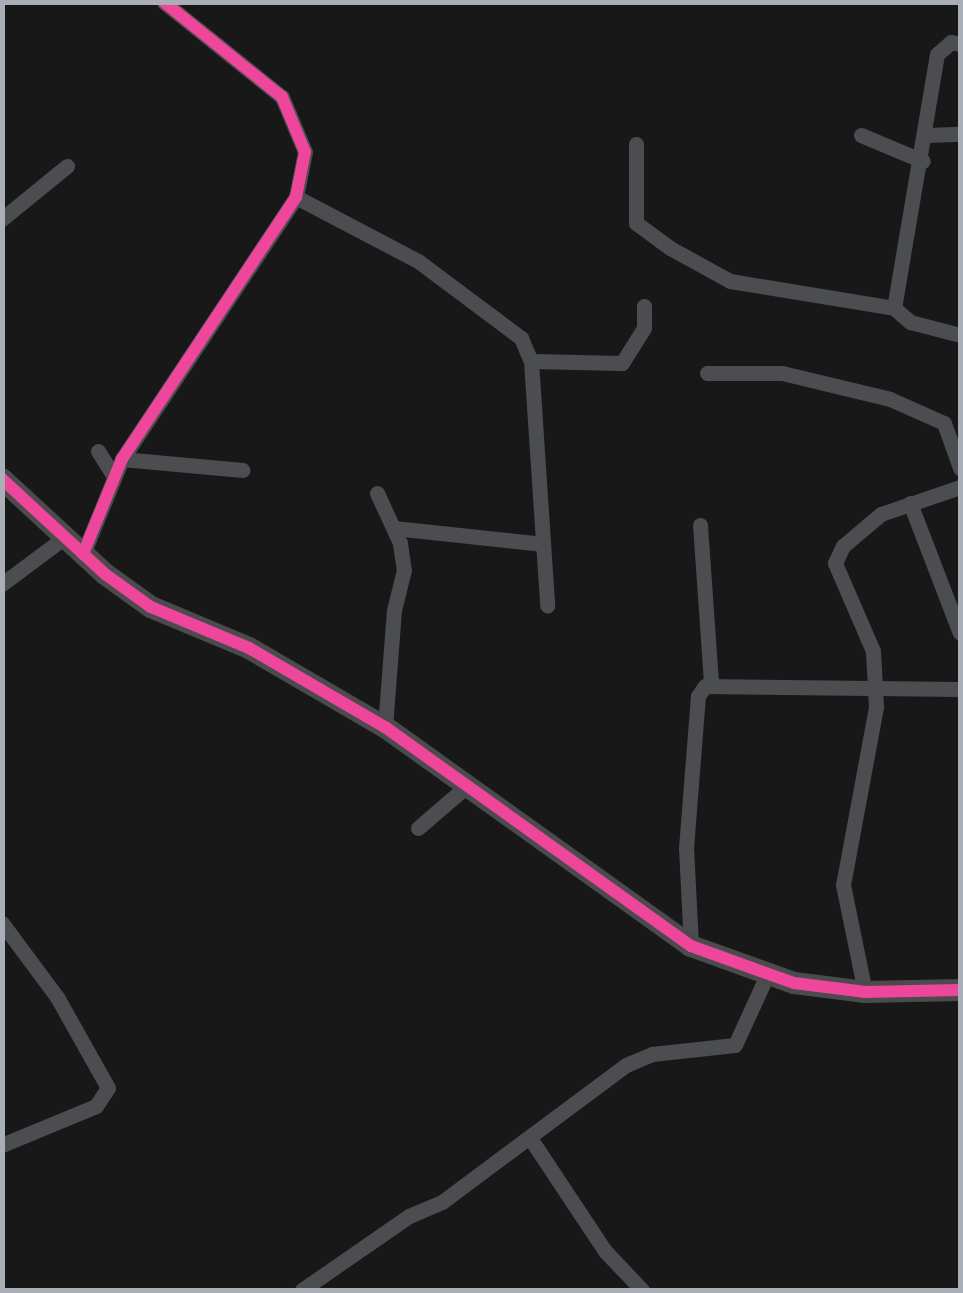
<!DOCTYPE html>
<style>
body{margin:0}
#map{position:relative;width:963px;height:1293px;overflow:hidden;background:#181818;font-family:"Work Sans",sans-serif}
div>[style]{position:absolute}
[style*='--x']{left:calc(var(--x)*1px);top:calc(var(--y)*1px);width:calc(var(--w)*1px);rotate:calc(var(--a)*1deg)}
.street>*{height:15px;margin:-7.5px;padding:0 7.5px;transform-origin:7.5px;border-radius:7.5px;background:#4c4d50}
.secondary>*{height:22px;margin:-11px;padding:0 11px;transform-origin:11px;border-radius:11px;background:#4b4b4e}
.cycleway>*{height:12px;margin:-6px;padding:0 6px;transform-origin:6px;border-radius:6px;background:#ed469a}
span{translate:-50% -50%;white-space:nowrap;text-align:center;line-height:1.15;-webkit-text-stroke:10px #121214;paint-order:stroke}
.frame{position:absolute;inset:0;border:5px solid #aaaeb7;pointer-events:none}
</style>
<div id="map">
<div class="street">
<i style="--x:960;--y:44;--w:9;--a:-167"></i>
<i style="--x:951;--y:42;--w:18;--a:139"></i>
<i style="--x:937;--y:54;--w:258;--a:99.6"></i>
<i style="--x:894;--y:308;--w:21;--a:41"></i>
<i style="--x:910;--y:322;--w:52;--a:14.6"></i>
<i style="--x:861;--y:135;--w:67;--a:22.8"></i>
<i style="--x:927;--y:135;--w:33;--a:-2"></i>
<i style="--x:636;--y:144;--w:79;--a:90"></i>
<i style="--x:636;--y:223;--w:42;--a:36.3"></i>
<i style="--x:670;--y:248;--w:68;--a:28.8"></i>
<i style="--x:730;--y:281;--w:166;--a:9.3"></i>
<i style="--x:296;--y:197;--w:138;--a:27.7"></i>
<i style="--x:418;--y:261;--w:129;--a:36.8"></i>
<i style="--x:521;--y:338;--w:25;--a:67"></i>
<i style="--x:531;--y:361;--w:245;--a:86.2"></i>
<i style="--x:2;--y:219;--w:84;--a:-39.2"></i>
<i style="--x:531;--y:361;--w:91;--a:1.3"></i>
<i style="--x:622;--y:363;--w:41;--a:-57.8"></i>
<i style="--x:644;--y:328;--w:22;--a:-90"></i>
<i style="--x:707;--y:373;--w:75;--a:0"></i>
<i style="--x:782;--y:373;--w:111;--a:13.5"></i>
<i style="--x:890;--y:399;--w:59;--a:24"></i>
<i style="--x:944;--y:423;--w:48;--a:70.4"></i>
<i style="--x:98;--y:451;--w:31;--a:58"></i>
<i style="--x:122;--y:459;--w:121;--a:5.2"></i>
<i style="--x:377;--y:493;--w:55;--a:65.3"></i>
<i style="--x:400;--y:543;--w:27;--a:82"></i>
<i style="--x:404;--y:570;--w:41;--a:104"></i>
<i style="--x:394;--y:610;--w:117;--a:94.4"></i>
<i style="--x:910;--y:503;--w:139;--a:69"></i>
<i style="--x:700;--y:525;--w:158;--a:86"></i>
<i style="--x:394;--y:528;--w:150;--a:6.1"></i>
<i style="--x:83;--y:554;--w:103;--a:-67.7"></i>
<i style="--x:122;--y:459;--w:315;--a:-56.4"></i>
<i style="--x:296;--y:197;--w:46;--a:-78.7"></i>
<i style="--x:305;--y:152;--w:60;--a:-112.7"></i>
<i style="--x:282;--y:97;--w:151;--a:-141.2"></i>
<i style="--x:2;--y:584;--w:79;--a:-36.7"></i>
<i style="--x:418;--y:828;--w:67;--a:-40.8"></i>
<i style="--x:2;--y:923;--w:92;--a:53.4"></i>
<i style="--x:57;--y:997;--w:104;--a:60.7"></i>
<i style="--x:108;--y:1088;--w:22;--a:124"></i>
<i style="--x:96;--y:1106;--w:102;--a:157.5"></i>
<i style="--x:691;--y:946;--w:98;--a:-92.9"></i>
<i style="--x:686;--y:848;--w:152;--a:-85.5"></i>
<i style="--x:698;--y:696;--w:12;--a:-55"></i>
<i style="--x:705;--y:686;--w:255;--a:0.7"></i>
<i style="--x:865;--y:992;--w:109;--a:-101.6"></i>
<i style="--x:843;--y:885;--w:181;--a:-79.5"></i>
<i style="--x:876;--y:707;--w:56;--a:-93.1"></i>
<i style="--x:873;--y:651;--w:96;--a:-113.4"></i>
<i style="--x:835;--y:563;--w:19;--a:-65"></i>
<i style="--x:843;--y:546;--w:50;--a:-40.1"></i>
<i style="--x:881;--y:514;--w:83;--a:-18.9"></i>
<i style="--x:530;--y:1138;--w:136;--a:56.4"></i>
<i style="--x:605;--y:1251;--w:54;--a:46.5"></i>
<i style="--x:302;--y:1290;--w:130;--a:-34.7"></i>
<i style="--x:409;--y:1216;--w:36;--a:-23"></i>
<i style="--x:442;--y:1202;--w:229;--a:-36.7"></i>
<i style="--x:626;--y:1065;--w:28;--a:-23"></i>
<i style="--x:652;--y:1054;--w:83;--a:-6.2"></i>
<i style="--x:735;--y:1045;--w:77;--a:-65.4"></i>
</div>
<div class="secondary">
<i style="--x:2;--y:479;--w:140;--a:42.7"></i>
<i style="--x:105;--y:574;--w:57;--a:35.7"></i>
<i style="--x:151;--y:607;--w:106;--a:22.7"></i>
<i style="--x:249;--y:648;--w:157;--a:30.2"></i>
<i style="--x:385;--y:727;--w:376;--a:35.6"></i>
<i style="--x:691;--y:946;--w:109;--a:19.8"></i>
<i style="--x:794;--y:983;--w:72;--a:7.2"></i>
<i style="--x:865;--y:992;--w:95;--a:-1.2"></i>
</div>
<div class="cycleway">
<i style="--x:2;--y:479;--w:140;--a:42.7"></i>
<i style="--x:105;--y:574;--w:57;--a:35.7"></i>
<i style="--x:151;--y:607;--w:106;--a:22.7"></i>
<i style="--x:249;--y:648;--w:157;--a:30.2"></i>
<i style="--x:385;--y:727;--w:376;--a:35.6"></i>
<i style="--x:691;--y:946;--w:109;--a:19.8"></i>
<i style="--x:794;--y:983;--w:72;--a:7.2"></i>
<i style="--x:865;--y:992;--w:95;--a:-1.2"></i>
<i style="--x:83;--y:554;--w:103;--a:-67.7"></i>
<i style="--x:122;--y:459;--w:315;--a:-56.4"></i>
<i style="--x:296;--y:197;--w:46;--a:-78.7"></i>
<i style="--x:305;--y:152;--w:60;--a:-112.7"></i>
<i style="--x:282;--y:97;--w:151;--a:-141.2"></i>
</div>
<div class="frame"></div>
</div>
